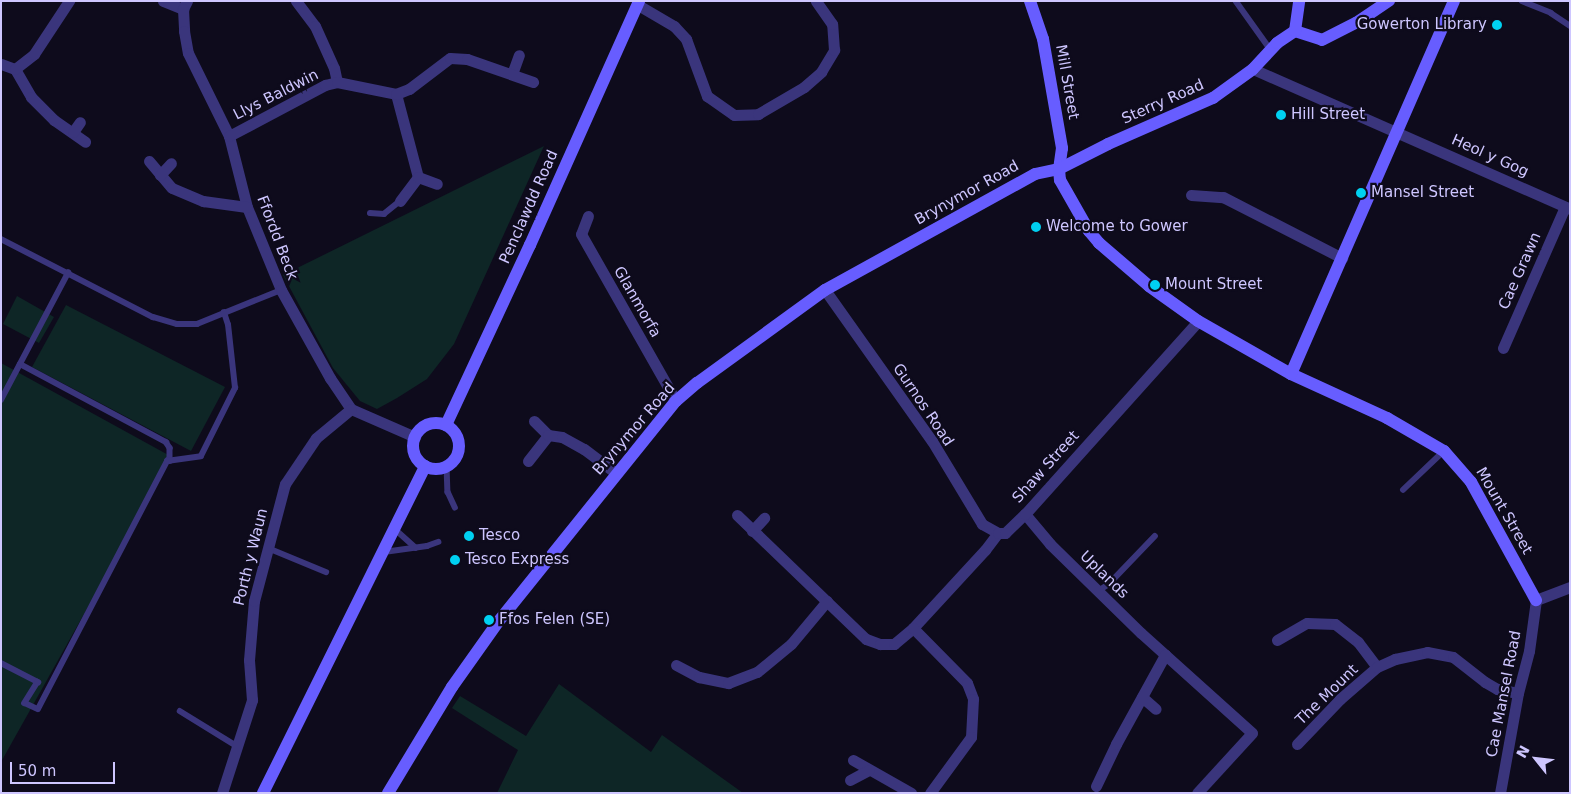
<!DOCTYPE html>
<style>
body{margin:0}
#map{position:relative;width:1571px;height:794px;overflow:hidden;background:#0e0b1c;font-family:"DejaVu Sans",sans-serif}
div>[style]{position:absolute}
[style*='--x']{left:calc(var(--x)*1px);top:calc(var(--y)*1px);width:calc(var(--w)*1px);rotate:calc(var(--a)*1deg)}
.green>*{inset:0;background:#0e2626}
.lane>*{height:5.5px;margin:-2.75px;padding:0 2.75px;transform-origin:2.75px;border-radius:2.75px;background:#3a357c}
.street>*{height:11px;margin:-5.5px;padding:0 5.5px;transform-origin:5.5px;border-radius:5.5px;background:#3a357c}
.secondary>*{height:12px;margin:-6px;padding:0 6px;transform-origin:6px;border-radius:6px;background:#675dff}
.secondary>.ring{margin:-6px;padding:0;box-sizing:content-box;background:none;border:12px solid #675dff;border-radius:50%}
.dots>*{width:14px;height:14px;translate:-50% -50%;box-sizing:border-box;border:2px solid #0e0b1c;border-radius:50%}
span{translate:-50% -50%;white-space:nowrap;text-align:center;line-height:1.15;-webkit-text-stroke:4.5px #0e0b1c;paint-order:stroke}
.poi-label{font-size:15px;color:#cec6ff}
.right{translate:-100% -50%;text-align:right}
.left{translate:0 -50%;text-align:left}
.street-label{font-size:15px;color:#cec6ff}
.frame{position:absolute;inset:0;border:2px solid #cec6ff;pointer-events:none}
.north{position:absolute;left:1511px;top:734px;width:50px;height:50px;-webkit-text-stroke:4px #0e0b1c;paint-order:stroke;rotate:299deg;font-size:14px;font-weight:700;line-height:20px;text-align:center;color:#cec6ff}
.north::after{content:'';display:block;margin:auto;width:18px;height:22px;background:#cec6ff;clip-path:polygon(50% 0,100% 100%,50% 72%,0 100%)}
.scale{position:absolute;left:10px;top:762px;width:105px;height:22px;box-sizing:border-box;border:2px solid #cec6ff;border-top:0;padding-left:6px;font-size:15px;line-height:18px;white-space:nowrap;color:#cec6ff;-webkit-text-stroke:4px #0e0b1c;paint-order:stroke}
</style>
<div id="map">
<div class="green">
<i style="clip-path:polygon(544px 146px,454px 344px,427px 379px,397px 398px,377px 409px,360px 401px,333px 368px,283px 275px)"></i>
<i style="clip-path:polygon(17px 296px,54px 317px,39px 343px,3px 324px)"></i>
<i style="clip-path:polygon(66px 305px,225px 387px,191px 451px,32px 367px)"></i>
<i style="clip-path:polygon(1px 363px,172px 457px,1px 762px)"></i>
<i style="clip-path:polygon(559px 684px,651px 752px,662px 735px,743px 793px,497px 793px,518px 750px,452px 708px,460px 696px,526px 736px)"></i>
</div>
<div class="lane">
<i style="--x:1236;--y:1;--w:60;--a:54.5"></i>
<i style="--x:1522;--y:1;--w:31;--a:22"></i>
<i style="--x:1551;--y:13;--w:23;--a:34"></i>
<i style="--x:370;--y:213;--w:14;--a:4"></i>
<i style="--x:384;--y:214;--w:21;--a:-39"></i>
<i style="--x:1;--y:239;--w:171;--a:27.2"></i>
<i style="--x:153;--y:317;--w:25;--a:16"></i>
<i style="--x:177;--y:324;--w:20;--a:0"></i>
<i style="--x:197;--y:324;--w:91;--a:-22"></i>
<i style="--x:20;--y:364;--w:166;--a:28.1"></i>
<i style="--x:166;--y:442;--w:7;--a:56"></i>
<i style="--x:170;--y:448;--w:13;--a:90"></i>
<i style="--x:1;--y:400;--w:144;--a:-62.2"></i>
<i style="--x:447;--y:466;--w:26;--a:88"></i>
<i style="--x:448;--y:492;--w:17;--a:65"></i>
<i style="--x:1403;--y:490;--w:57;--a:-43.6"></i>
<i style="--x:395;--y:529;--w:28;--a:42"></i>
<i style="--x:268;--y:548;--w:63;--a:22.5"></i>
<i style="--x:384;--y:552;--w:43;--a:-7.9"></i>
<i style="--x:427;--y:546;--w:12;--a:-20"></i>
<i style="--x:1098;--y:591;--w:13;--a:-32"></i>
<i style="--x:1109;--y:584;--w:66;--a:-46.2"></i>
<i style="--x:1;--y:663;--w:42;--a:27.2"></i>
<i style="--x:38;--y:682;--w:25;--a:122"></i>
<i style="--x:25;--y:703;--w:14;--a:25"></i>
<i style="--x:38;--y:709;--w:280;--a:-62.5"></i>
<i style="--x:167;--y:461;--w:34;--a:-8"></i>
<i style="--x:201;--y:456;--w:76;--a:-63.4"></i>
<i style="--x:235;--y:388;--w:63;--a:-96.3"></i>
<i style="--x:228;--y:325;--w:13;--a:-108"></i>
<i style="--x:180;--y:711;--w:67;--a:31.6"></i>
</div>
<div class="street">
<i style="--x:163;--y:1;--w:22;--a:22"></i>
<i style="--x:187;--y:1;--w:9;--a:117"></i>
<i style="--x:183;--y:9;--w:22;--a:87"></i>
<i style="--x:184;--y:31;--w:22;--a:80"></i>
<i style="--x:188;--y:53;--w:93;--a:63.7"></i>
<i style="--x:229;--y:136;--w:73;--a:75.8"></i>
<i style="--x:247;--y:207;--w:90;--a:67.7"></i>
<i style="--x:281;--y:290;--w:101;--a:60.9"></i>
<i style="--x:330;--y:378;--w:37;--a:56"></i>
<i style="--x:351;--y:409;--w:70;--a:23.6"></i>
<i style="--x:296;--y:1;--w:31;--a:53"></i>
<i style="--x:315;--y:26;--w:46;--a:65.7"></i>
<i style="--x:334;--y:68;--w:14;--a:78"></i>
<i style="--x:638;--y:5;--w:42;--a:30.3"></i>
<i style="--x:674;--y:26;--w:18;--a:47"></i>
<i style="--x:686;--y:39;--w:61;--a:69.8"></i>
<i style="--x:707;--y:96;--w:33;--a:35"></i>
<i style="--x:734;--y:115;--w:24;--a:-2"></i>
<i style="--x:758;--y:114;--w:53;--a:-30.4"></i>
<i style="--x:804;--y:87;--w:23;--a:-41"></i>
<i style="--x:821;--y:72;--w:26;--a:-59"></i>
<i style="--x:834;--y:50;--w:26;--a:-94"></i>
<i style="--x:832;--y:24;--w:28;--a:-125"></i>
<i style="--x:1;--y:64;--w:15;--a:20"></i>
<i style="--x:15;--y:69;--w:32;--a:60"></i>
<i style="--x:31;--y:97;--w:33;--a:45"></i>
<i style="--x:54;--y:120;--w:38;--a:35"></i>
<i style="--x:15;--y:69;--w:24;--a:-38"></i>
<i style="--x:34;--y:54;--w:64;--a:-56.6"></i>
<i style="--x:1253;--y:69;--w:347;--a:23.8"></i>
<i style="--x:512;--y:74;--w:20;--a:-70"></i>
<i style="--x:396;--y:94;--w:86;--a:75.2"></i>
<i style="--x:418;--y:177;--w:30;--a:127"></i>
<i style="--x:73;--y:132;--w:12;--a:-55"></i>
<i style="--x:229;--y:136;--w:109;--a:-28"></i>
<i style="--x:325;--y:85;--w:12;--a:-14"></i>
<i style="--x:337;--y:82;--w:60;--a:11.5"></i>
<i style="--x:396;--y:94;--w:14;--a:-21"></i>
<i style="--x:409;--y:89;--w:51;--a:-37.1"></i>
<i style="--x:450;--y:58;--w:17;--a:3"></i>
<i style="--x:467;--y:59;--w:70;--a:19.2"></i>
<i style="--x:149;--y:161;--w:35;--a:50"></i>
<i style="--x:172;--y:188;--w:34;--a:23"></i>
<i style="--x:203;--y:201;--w:44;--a:7.8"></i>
<i style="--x:160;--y:175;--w:16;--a:-47"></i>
<i style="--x:418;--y:177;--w:20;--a:20"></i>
<i style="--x:1191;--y:195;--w:32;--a:4"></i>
<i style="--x:1223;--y:197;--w:134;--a:27.1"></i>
<i style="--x:588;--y:216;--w:19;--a:111"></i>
<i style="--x:581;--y:234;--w:192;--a:60.4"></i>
<i style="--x:825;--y:290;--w:185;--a:54.7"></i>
<i style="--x:932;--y:441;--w:97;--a:58.9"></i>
<i style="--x:982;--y:524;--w:18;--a:29"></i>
<i style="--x:1503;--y:348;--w:154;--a:-66.3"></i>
<i style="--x:534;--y:421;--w:20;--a:45"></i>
<i style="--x:528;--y:461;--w:33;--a:-52"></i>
<i style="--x:548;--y:435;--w:14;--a:8"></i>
<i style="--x:562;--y:437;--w:25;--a:29"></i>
<i style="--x:584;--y:449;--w:40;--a:37"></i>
<i style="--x:1025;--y:514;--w:39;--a:50"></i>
<i style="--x:1050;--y:544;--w:127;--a:44.4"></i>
<i style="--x:1141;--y:633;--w:149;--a:42"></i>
<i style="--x:1252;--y:733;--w:81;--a:132.5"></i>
<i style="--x:737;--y:515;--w:179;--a:43.9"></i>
<i style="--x:866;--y:639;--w:15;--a:20"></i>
<i style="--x:880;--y:644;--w:14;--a:0"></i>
<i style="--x:894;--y:644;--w:25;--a:-40"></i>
<i style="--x:913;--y:628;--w:106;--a:-47.3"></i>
<i style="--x:985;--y:550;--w:21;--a:-53"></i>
<i style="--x:998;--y:533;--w:7;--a:0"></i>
<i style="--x:1005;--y:533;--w:28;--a:-44"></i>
<i style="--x:1025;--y:514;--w:259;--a:-48.1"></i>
<i style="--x:752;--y:531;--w:18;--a:-47"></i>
<i style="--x:913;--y:628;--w:77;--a:45.5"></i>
<i style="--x:967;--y:683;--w:17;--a:69"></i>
<i style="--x:973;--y:699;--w:38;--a:93"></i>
<i style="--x:971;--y:737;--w:69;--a:126.2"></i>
<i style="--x:1277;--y:640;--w:34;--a:-30"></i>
<i style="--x:1307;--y:623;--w:28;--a:2"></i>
<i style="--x:1335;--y:624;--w:29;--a:38"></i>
<i style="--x:1358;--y:642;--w:31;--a:53"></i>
<i style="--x:676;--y:665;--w:26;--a:28"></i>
<i style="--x:699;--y:677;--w:30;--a:12"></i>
<i style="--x:728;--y:683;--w:31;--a:-21"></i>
<i style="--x:757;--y:672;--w:44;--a:-39.5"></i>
<i style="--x:791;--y:644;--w:56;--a:-50.1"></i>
<i style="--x:1142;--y:697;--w:18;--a:41"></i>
<i style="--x:1297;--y:744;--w:62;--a:-46.3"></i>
<i style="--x:1340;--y:699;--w:49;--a:-40.9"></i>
<i style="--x:1377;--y:667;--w:20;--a:-24"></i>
<i style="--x:1395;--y:659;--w:33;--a:-12"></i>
<i style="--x:1427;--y:652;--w:26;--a:11"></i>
<i style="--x:1453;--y:657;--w:41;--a:38"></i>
<i style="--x:1485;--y:682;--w:14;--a:30"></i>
<i style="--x:1497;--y:689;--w:21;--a:11"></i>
<i style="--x:853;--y:760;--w:67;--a:29.6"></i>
<i style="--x:850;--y:780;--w:21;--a:-28"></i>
<i style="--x:1096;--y:786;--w:47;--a:-64.5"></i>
<i style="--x:1116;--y:744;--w:102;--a:-61.2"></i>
<i style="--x:222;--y:793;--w:98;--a:-72.1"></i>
<i style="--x:252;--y:700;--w:40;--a:-94.3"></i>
<i style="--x:249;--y:660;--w:59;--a:-85.2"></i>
<i style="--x:254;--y:601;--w:121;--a:-75.2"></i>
<i style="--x:285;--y:484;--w:55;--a:-56"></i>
<i style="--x:316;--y:438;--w:45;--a:-39.6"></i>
<i style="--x:1500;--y:793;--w:102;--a:-79.8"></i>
<i style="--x:1518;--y:693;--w:43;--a:-75.3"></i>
<i style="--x:1529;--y:651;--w:51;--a:-82.2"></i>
<i style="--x:1536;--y:600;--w:36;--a:-21"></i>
</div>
<div class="secondary">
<i style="--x:1030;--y:1;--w:40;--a:71.1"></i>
<i style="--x:1043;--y:39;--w:111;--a:80.1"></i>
<i style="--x:1062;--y:148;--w:21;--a:98"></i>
<i style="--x:1059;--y:169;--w:11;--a:85"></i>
<i style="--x:1060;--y:180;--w:59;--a:60.4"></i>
<i style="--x:1089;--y:231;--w:16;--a:50"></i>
<i style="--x:1099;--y:243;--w:66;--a:40.7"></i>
<i style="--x:1149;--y:286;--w:60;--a:35.5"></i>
<i style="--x:1198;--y:321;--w:107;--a:29.7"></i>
<i style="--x:1291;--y:374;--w:106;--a:24.6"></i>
<i style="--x:1387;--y:418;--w:66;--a:30.1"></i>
<i style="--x:1444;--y:451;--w:41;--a:48.9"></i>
<i style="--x:1471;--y:482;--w:135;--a:61.2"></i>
<i style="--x:1295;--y:31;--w:28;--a:18"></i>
<i style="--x:1322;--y:40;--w:38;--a:-27"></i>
<i style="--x:1356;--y:23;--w:40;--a:-34"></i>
<i style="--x:1291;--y:374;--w:407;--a:-66.4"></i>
<i class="ring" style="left:413px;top:423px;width:34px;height:34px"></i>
<i style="--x:446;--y:425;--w:199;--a:-65"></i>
<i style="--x:530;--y:245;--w:267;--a:-65.9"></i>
<i style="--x:263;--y:793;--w:365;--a:-63.6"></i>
<i style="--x:388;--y:793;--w:124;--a:-58.9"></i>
<i style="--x:452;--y:687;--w:80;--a:-54.7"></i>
<i style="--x:498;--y:622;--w:284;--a:-51.2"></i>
<i style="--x:676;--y:401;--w:28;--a:-41"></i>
<i style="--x:697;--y:383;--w:158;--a:-36"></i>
<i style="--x:825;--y:290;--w:240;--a:-28.9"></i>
<i style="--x:1035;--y:174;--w:25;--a:-12"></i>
<i style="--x:1059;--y:169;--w:55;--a:-27"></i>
<i style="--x:1108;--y:144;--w:115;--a:-23.7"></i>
<i style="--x:1213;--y:98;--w:49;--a:-35.9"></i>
<i style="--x:1253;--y:69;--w:35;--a:-47"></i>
<i style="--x:1277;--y:43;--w:22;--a:-34"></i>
<i style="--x:1295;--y:31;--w:30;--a:-82"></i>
</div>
<div class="dots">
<i style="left:1497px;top:25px;background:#00d0f1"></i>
<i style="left:1281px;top:115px;background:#00d0f1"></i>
<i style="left:1361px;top:193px;background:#00d0f1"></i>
<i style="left:1036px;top:227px;background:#00d0f1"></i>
<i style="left:1155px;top:285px;background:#00d0f1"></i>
<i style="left:469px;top:536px;background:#00d0f1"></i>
<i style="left:455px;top:560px;background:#00d0f1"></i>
<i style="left:489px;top:620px;background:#00d0f1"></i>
</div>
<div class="poi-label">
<span class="right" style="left:1487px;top:25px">Gowerton Library</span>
<span class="left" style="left:1291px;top:115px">Hill Street</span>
<span class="left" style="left:1371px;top:193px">Mansel Street</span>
<span class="left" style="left:1046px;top:227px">Welcome to Gower</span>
<span class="left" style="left:1165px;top:285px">Mount Street</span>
<span class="left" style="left:479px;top:536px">Tesco</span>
<span class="left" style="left:465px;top:560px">Tesco Express</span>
<span class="left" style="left:499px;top:620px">Ffos Felen (SE)</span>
</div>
<div class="street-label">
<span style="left:1067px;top:82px;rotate:80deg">Mill Street</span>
<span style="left:276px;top:95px;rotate:-27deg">Llys Baldwin</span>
<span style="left:1163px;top:102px;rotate:-24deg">Sterry Road</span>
<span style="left:1490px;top:156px;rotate:24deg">Heol y Gog</span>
<span style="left:967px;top:193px;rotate:-29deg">Brynymor Road</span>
<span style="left:529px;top:207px;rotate:-66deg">Penclawdd Road</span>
<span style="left:277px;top:238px;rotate:69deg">Ffordd Beck</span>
<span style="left:1520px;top:271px;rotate:-66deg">Cae Grawn</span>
<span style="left:637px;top:302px;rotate:60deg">Glanmorfa</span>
<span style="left:923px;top:405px;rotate:56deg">Gurnos Road</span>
<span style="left:634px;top:429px;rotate:-49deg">Brynymor Road</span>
<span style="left:1046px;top:467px;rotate:-48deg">Shaw Street</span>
<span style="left:1504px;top:511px;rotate:60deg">Mount Street</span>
<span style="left:251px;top:557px;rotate:-76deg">Porth y Waun</span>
<span style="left:1104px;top:575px;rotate:44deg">Uplands</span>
<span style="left:1504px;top:694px;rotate:-79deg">Cae Mansel Road</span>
<span style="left:1327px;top:695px;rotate:-44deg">The Mount</span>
</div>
<div class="frame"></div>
<div class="north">N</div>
<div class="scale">50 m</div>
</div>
